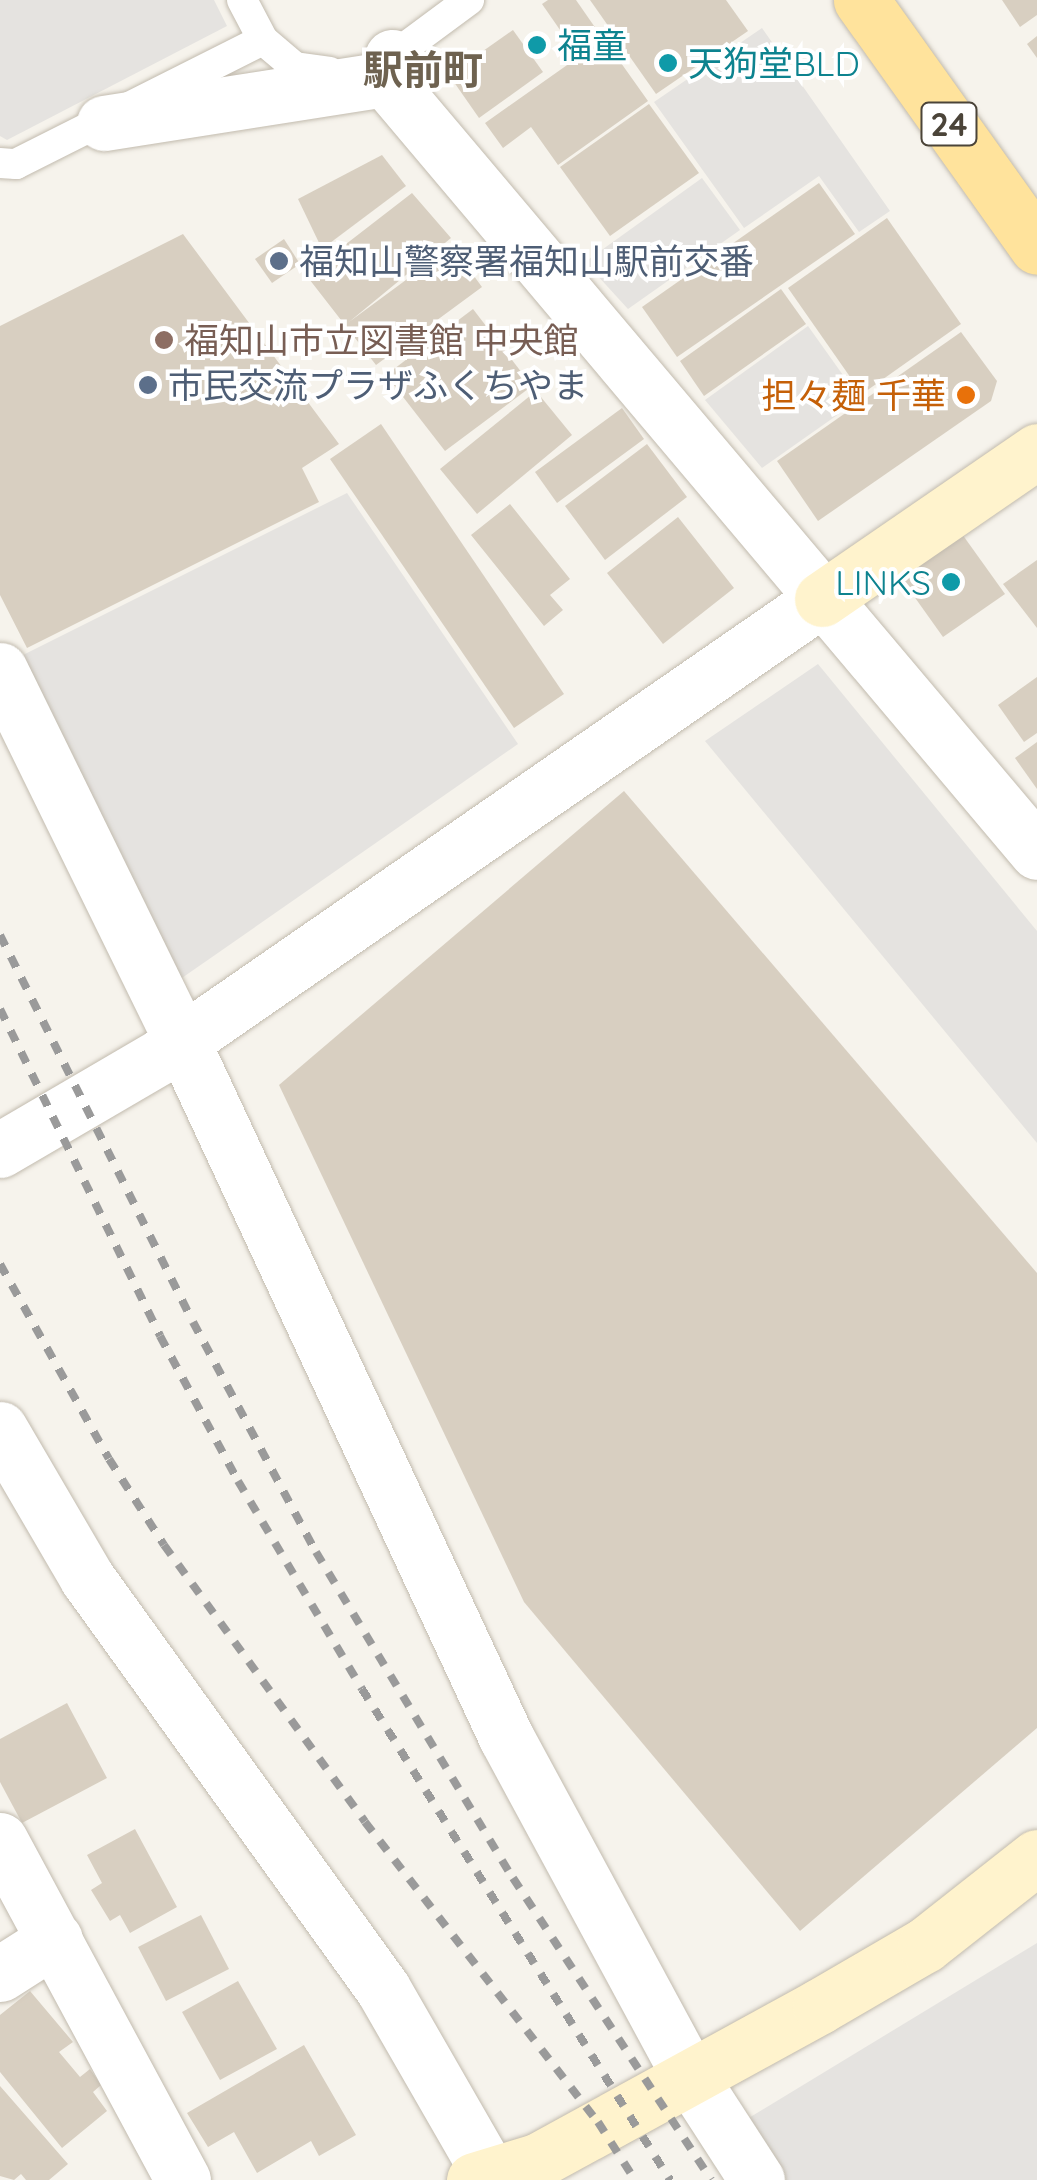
<!DOCTYPE html>
<meta charset="utf-8">
<style>
body{margin:0}
#map{position:relative;width:1037px;height:2180px;overflow:hidden;background:#f6f3ec;font-family:Quicksand,"Noto Sans JP",sans-serif}
div>[style]{position:absolute}
[style*='--x']{left:calc(var(--x)*1px);top:calc(var(--y)*1px);width:calc(var(--w)*1px);rotate:calc(var(--a)*1deg)}
.parking>*{inset:0;background:#e5e3e0}
.building>*{inset:0;background:#d8cfc1}
.roads{filter:drop-shadow(0 0 2px #c2bbae) drop-shadow(0 0 2px #c2bbae)}
.lane>*{height:30px;margin:-15px;padding:0 15px;transform-origin:15px;border-radius:15px;background:#fff}
.street>*{height:55px;margin:-27.5px;padding:0 27.5px;transform-origin:27.5px;border-radius:27.5px;background:#fff}
.secondary>*{height:55px;margin:-27.5px;padding:0 27.5px;transform-origin:27.5px;border-radius:27.5px;background:#fff3cd}
.primary>*{height:55px;margin:-27.5px;padding:0 27.5px;transform-origin:27.5px;border-radius:27.5px;background:#ffe39c}
.rail>*{height:8px;margin-top:-4px;transform-origin:0;background:repeating-linear-gradient(90deg,#9a9a9a 0 12px,transparent 0 24px)}
.dots>*{width:28px;height:28px;translate:-50% -50%;box-sizing:border-box;border:5px solid #fff;border-radius:50%}
span{translate:-50% -50%;white-space:nowrap;text-align:center;line-height:1.15;-webkit-text-stroke:8px #fff;paint-order:stroke}
.shield-label span{padding:2px 8px;background:#fff;border:2px solid;border-radius:8px;-webkit-text-stroke-width:0}
.shield-label{font-size:32px;color:#4b4439;font-weight:700}
.culture-label{font-size:35px;color:#0d838f}
.left{translate:0 -50%;text-align:left}
.right{translate:-100% -50%;text-align:right}
.service-label{font-size:35px;color:#4e5e75}
.education-label{font-size:35px;color:#785e54}
.food-label{font-size:35px;color:#c56008}
.quarter-label{font-size:40px;color:#6e6250;font-weight:700}
</style>
<div id="map">
<div class="parking">
<i style="clip-path:polygon(0 0,214px 0,227px 26px,7px 140px,0 136px)"></i>
<i style="clip-path:polygon(762px 28px,890px 211px,859px 232px,819px 176px,744px 228px,654px 102px)"></i>
<i style="clip-path:polygon(702px 178px,740px 230px,628px 309px,585px 262px)"></i>
<i style="clip-path:polygon(808px 326px,860px 399px,762px 468px,705px 400px)"></i>
<i style="clip-path:polygon(347px 493px,518px 744px,179px 980px,21px 656px)"></i>
<i style="clip-path:polygon(818px 664px,1037px 931px,1037px 1143px,705px 741px)"></i>
<i style="clip-path:polygon(1037px 1943px,1037px 2180px,786px 2180px,747px 2119px)"></i>
</div>
<div class="building">
<i style="clip-path:polygon(548px 0,576px 0,601px 36px,576px 53px,542px 4px)"></i>
<i style="clip-path:polygon(590px 0,726px 0,748px 31px,656px 94px)"></i>
<i style="clip-path:polygon(1002px 0,1037px 0,1037px 15px,1020px 27px)"></i>
<i style="clip-path:polygon(513px 30px,543px 72px,479px 118px,449px 75px)"></i>
<i style="clip-path:polygon(1037px 36px,1037px 58px,1027px 44px)"></i>
<i style="clip-path:polygon(604px 39px,648px 101px,558px 165px,531px 127px,503px 148px,485px 123px)"></i>
<i style="clip-path:polygon(649px 104px,699px 173px,610px 236px,560px 167px)"></i>
<i style="clip-path:polygon(382px 155px,406px 186px,322px 249px,298px 199px)"></i>
<i style="clip-path:polygon(819px 183px,855px 234px,677px 357px,642px 307px)"></i>
<i style="clip-path:polygon(412px 193px,451px 238px,349px 322px,452px 246px,482px 287px,376px 365px,306px 275px)"></i>
<i style="clip-path:polygon(887px 218px,961px 324px,862px 394px,788px 288px)"></i>
<i style="clip-path:polygon(183px 234px,339px 444px,302px 468px,319px 502px,27px 648px,0 595px,0 326px)"></i>
<i style="clip-path:polygon(284px 239px,300px 264px,272px 283px,255px 259px)"></i>
<i style="clip-path:polygon(781px 289px,806px 324px,704px 396px,680px 361px)"></i>
<i style="clip-path:polygon(473px 309px,532px 386px,445px 451px,386px 375px)"></i>
<i style="clip-path:polygon(961px 332px,997px 381px,991px 401px,818px 521px,777px 461px)"></i>
<i style="clip-path:polygon(536px 391px,572px 435px,477px 514px,440px 469px)"></i>
<i style="clip-path:polygon(622px 408px,644px 439px,557px 503px,535px 472px)"></i>
<i style="clip-path:polygon(381px 424px,564px 694px,514px 728px,330px 459px)"></i>
<i style="clip-path:polygon(647px 444px,687px 497px,605px 560px,565px 506px)"></i>
<i style="clip-path:polygon(510px 504px,570px 579px,550px 595px,563px 610px,544px 626px,471px 535px)"></i>
<i style="clip-path:polygon(678px 517px,734px 588px,663px 644px,607px 573px)"></i>
<i style="clip-path:polygon(957px 527px,1005px 594px,943px 637px,896px 571px)"></i>
<i style="clip-path:polygon(1037px 560px,1037px 628px,1003px 584px)"></i>
<i style="clip-path:polygon(1037px 677px,1037px 733px,1024px 742px,998px 705px)"></i>
<i style="clip-path:polygon(1037px 742px,1037px 789px,1015px 758px)"></i>
<i style="clip-path:polygon(624px 791px,1037px 1273px,1037px 1728px,800px 1931px,524px 1602px,279px 1085px)"></i>
<i style="clip-path:polygon(67px 1703px,107px 1778px,22px 1823px,0 1782px,0 1739px)"></i>
<i style="clip-path:polygon(135px 1829px,177px 1907px,130px 1933px,120px 1915px,110px 1921px,91px 1890px,102px 1883px,87px 1855px)"></i>
<i style="clip-path:polygon(201px 1915px,229px 1969px,166px 2001px,138px 1947px)"></i>
<i style="clip-path:polygon(238px 1981px,277px 2049px,220px 2080px,182px 2012px)"></i>
<i style="clip-path:polygon(30px 1991px,73px 2042px,59px 2052px,80px 2077px,90px 2069px,101px 2085px,93px 2092px,107px 2111px,62px 2148px,0 2072px,0 2015px)"></i>
<i style="clip-path:polygon(304px 2045px,356px 2135px,319px 2156px,311px 2141px,257px 2173px,234px 2132px,208px 2147px,187px 2113px)"></i>
<i style="clip-path:polygon(0 2086px,68px 2164px,49px 2180px,26px 2180px,21px 2174px,14px 2180px,0 2176px)"></i>
</div>
<div class="roads">
<div class="lane">
<i style="--x:242;--y:0;--w:45;--a:62.3"></i>
<i style="--x:263;--y:40;--w:42;--a:40.2"></i>
<i style="--x:295;--y:67;--w:35;--a:8"></i>
<i style="--x:379;--y:61;--w:14;--a:-17"></i>
<i style="--x:392;--y:57;--w:96;--a:-36.5"></i>
<i style="--x:0;--y:163;--w:16;--a:4"></i>
<i style="--x:16;--y:164;--w:276;--a:-26.7"></i>
</div>
<div class="street">
<i style="--x:392;--y:57;--w:23;--a:108"></i>
<i style="--x:385;--y:79;--w:1011;--a:49.85"></i>
<i style="--x:104;--y:123;--w:284;--a:-8.9"></i>
<i style="--x:0;--y:670;--w:413;--a:63.9"></i>
<i style="--x:182;--y:1041;--w:768;--a:65.04"></i>
<i style="--x:506;--y:1737;--w:384;--a:61.6"></i>
<i style="--x:689;--y:2075;--w:125;--a:57.1"></i>
<i style="--x:0;--y:1150;--w:186;--a:-30.3"></i>
<i style="--x:161;--y:1056;--w:804;--a:-34.66"></i>
<i style="--x:0;--y:1429;--w:173;--a:59.7"></i>
<i style="--x:87;--y:1578;--w:506;--a:54.24"></i>
<i style="--x:383;--y:1989;--w:215;--a:60.1"></i>
<i style="--x:0;--y:1840;--w:386;--a:61.7"></i>
<i style="--x:0;--y:1974;--w:65;--a:-32.5"></i>
</div>
<div class="secondary">
<i style="--x:822;--y:599;--w:261;--a:-34.5"></i>
<i style="--x:474;--y:2180;--w:66;--a:-16.8"></i>
<i style="--x:537;--y:2161;--w:323;--a:-28.7"></i>
<i style="--x:820;--y:2006;--w:121;--a:-30.2"></i>
<i style="--x:925;--y:1945;--w:142;--a:-38.2"></i>
</div>
<div class="primary">
<i style="--x:861;--y:0;--w:303;--a:54.5"></i>
</div>
</div>
<div class="rail">
<i style="--x:0;--y:935;--w:432;--a:63.5"></i>
<i style="--x:193;--y:1322;--w:261;--a:61.9"></i>
<i style="--x:316;--y:1552;--w:381;--a:58.9"></i>
<i style="--x:513;--y:1878;--w:361;--a:56.7"></i>
<i style="--x:0;--y:1009;--w:364;--a:63.9"></i>
<i style="--x:160;--y:1336;--w:165;--a:61.7"></i>
<i style="--x:238;--y:1481;--w:242;--a:59.2"></i>
<i style="--x:362;--y:1689;--w:580;--a:57.9"></i>
<i style="--x:0;--y:1264;--w:223;--a:60.8"></i>
<i style="--x:109;--y:1459;--w:102;--a:57.4"></i>
<i style="--x:164;--y:1545;--w:342;--a:54"></i>
<i style="--x:365;--y:1822;--w:380;--a:52.2"></i>
<i style="--x:598;--y:2122;--w:69;--a:57.5"></i>
</div>
<div class="dots">
<i style="left:537px;top:45px;background:#0f9aa8"></i>
<i style="left:668px;top:63px;background:#0f9aa8"></i>
<i style="left:279px;top:261px;background:#5c6f8a"></i>
<i style="left:164px;top:340px;background:#8d6e63"></i>
<i style="left:148px;top:385px;background:#5c6f8a"></i>
<i style="left:966px;top:395px;background:#e8710a"></i>
<i style="left:951px;top:582px;background:#0f9aa8"></i>
</div>
<div class="shield-label">
<span style="left:949px;top:124px">24</span>
</div>
<div class="culture-label">
<span class="left" style="left:557px;top:45px">福童</span>
<span class="left" style="left:688px;top:63px">天狗堂BLD</span>
<span class="right" style="left:931px;top:582px">LINKS</span>
</div>
<div class="service-label">
<span class="left" style="left:299px;top:261px">福知山警察署福知山駅前交番</span>
<span class="left" style="left:168px;top:385px">市民交流プラザふくちやま</span>
</div>
<div class="education-label">
<span class="left" style="left:184px;top:340px">福知山市立図書館 中央館</span>
</div>
<div class="food-label">
<span class="right" style="left:946px;top:395px">担々麺 千華</span>
</div>
<div class="quarter-label">
<span style="left:423px;top:69px">駅前町</span>
</div>
</div>
